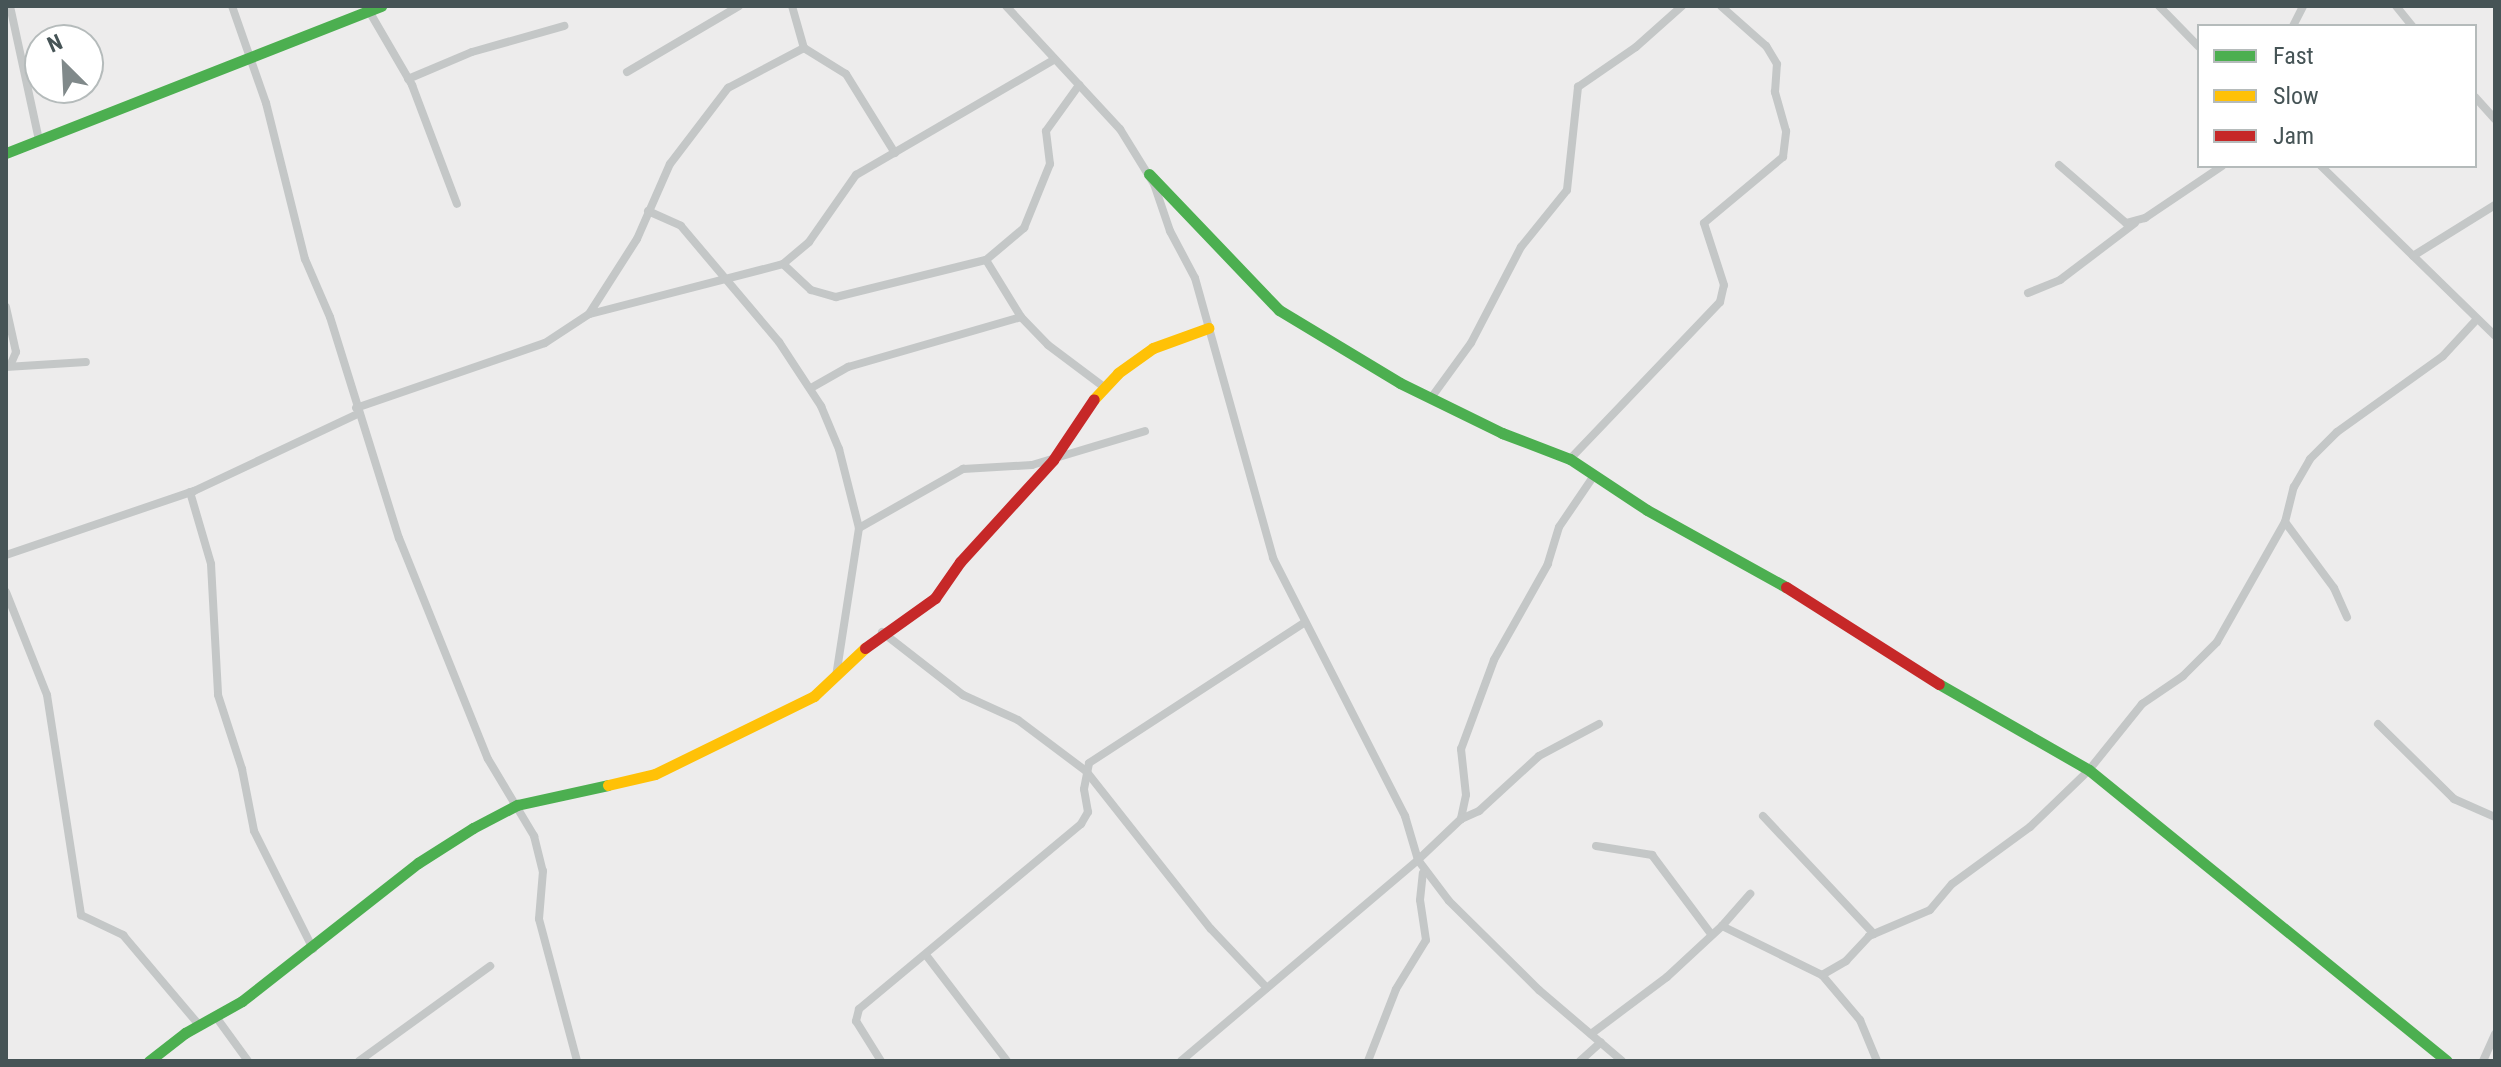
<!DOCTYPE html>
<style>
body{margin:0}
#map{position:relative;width:2501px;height:1067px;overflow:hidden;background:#edecec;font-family:"Roboto Condensed",sans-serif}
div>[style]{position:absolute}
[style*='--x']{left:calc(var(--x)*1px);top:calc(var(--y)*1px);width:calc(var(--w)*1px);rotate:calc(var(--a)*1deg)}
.street>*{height:8px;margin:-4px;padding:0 4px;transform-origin:4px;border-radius:4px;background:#c4c7c7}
.fast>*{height:11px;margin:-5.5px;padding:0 5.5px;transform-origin:5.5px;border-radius:5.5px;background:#4caf50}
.slow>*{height:11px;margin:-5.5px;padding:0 5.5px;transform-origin:5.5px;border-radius:5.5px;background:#ffc107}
.jam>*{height:11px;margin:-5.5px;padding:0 5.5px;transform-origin:5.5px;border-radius:5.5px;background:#c62828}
span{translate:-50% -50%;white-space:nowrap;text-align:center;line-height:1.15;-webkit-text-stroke:6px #fff;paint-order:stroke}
.frame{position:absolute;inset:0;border:8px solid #465456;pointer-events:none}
.legend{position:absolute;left:2197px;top:24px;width:280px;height:144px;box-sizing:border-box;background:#fff;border:2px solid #b5bbbb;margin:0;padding:10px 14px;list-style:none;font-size:24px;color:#465456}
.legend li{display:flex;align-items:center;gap:16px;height:40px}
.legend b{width:40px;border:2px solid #b5bbbb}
.north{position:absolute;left:24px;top:24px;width:80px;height:80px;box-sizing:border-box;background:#fff;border:2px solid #b5bbbb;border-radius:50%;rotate:336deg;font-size:22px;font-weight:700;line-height:32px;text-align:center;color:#465456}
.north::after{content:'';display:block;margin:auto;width:28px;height:36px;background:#80898a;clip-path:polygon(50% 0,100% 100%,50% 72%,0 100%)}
</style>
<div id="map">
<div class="street">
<i style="--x:10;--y:6;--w:137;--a:77.8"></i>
<i style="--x:232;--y:6;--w:103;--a:70.7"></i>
<i style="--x:266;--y:103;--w:161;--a:76"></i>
<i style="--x:305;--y:259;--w:63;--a:66.7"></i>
<i style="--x:330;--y:317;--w:232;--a:72.7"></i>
<i style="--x:399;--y:538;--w:238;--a:68.1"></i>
<i style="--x:488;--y:759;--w:90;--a:59.1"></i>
<i style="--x:534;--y:836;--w:36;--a:76"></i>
<i style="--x:543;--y:871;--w:48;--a:94.8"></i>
<i style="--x:539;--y:919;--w:147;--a:75"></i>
<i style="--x:792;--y:6;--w:44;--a:74.1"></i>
<i style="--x:804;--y:48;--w:49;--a:31.8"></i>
<i style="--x:846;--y:74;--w:93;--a:58.2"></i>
<i style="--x:1006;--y:6;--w:168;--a:47.2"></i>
<i style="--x:1120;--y:129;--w:65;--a:58.3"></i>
<i style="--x:1154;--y:184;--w:50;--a:71.2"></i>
<i style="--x:1170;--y:231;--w:53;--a:62"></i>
<i style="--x:1195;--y:278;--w:291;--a:74.4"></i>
<i style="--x:1273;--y:558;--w:290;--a:62.9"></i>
<i style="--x:1405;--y:816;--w:46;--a:73.5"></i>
<i style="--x:1418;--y:860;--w:311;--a:139.7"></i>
<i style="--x:2159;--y:6;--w:57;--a:45.7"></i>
<i style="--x:2396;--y:6;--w:26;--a:51"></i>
<i style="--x:369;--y:11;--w:86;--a:59.8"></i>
<i style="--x:412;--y:85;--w:127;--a:69.3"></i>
<i style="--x:2293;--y:26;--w:22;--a:-63"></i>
<i style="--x:627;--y:72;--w:130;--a:-30.5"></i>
<i style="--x:408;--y:79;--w:69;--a:-22.9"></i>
<i style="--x:472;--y:52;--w:96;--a:-15.8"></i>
<i style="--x:2475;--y:97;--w:30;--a:48"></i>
<i style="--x:2059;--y:165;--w:89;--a:40.9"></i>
<i style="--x:2126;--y:223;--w:20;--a:-15"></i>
<i style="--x:2145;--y:218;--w:93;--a:-34"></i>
<i style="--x:2321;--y:166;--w:243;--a:44.3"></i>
<i style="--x:648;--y:211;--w:36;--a:24"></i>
<i style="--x:681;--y:226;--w:152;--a:49.8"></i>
<i style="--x:779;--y:342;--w:77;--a:56.7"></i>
<i style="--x:821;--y:406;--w:47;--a:67.3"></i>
<i style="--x:839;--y:449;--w:81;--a:75.8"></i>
<i style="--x:859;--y:528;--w:151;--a:98.8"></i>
<i style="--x:2413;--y:256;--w:97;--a:-31.9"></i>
<i style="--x:986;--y:260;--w:67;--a:58.4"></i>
<i style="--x:1021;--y:317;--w:39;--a:46"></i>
<i style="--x:1048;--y:345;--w:70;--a:36.9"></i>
<i style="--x:783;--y:264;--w:38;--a:43"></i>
<i style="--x:811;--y:290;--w:26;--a:16"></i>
<i style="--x:836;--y:297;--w:154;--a:-13.9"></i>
<i style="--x:986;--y:260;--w:50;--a:-40.1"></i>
<i style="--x:1024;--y:228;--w:69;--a:-67.9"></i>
<i style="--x:1050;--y:164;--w:33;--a:-97"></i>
<i style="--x:1046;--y:131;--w:57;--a:-54.3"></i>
<i style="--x:2028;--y:293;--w:35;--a:-22"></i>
<i style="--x:2060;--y:280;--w:94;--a:-37.2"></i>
<i style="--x:6;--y:307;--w:46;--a:77.5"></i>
<i style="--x:16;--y:352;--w:15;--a:113"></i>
<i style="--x:590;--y:314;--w:199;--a:-14.5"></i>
<i style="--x:783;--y:264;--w:34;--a:-40"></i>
<i style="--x:809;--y:242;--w:82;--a:-55"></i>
<i style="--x:856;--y:175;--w:230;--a:-30.2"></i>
<i style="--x:6;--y:367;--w:80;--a:-3.6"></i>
<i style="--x:811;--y:388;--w:43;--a:-29.6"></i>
<i style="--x:848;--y:367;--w:180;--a:-16.1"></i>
<i style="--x:1431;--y:398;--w:68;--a:-54"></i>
<i style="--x:1471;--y:343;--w:108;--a:-62.5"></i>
<i style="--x:1521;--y:247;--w:73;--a:-51.1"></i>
<i style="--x:1567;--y:190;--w:104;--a:-83.9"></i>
<i style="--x:1578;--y:87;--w:70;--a:-34.6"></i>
<i style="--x:1636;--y:47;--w:62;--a:-41.7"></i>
<i style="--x:356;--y:408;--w:200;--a:-19"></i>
<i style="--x:545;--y:343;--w:53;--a:-33.4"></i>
<i style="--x:589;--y:314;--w:89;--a:-57.4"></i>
<i style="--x:637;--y:239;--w:82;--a:-66.3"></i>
<i style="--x:670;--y:164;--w:96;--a:-52.7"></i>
<i style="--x:728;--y:88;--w:86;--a:-27.8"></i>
<i style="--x:1570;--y:459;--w:217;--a:-46.3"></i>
<i style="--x:1720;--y:302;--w:17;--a:-77"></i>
<i style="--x:1724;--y:285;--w:65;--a:-107.9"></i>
<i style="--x:1704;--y:223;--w:103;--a:-39.9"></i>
<i style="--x:1783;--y:157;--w:26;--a:-83"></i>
<i style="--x:1786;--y:131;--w:41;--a:-105.8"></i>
<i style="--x:1775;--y:92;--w:28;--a:-86"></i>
<i style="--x:1777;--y:64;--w:21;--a:-121"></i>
<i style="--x:1766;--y:46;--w:60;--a:-138.4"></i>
<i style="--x:1593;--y:477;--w:60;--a:124.2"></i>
<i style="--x:1559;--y:527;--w:39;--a:107"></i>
<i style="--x:1548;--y:564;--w:110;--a:119.4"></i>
<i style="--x:1494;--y:660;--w:95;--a:110.3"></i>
<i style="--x:1461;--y:749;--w:46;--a:83.8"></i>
<i style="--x:1466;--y:795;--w:25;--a:102"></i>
<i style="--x:1461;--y:819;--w:59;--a:136.4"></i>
<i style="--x:1418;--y:860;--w:51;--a:52.9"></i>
<i style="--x:1449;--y:901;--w:127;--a:44.7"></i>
<i style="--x:1539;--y:990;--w:109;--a:40.5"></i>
<i style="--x:190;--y:492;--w:75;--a:73.7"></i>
<i style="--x:211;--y:564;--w:131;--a:86.9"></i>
<i style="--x:218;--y:695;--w:78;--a:72"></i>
<i style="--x:242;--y:769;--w:63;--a:79"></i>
<i style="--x:254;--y:831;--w:132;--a:63.4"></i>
<i style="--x:2285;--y:522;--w:82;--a:53.4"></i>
<i style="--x:2334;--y:588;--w:32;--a:66"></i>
<i style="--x:859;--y:528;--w:120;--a:-29.6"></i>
<i style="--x:963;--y:469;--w:69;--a:-3.3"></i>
<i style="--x:1032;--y:465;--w:118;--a:-16.7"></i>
<i style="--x:6;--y:555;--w:199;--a:-18.8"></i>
<i style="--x:194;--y:491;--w:181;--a:-25.2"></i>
<i style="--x:6;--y:592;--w:111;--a:68.3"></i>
<i style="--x:47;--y:695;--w:223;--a:81.2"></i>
<i style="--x:81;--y:915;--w:47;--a:25.5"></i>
<i style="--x:123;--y:935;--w:118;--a:49.8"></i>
<i style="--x:882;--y:632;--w:103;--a:37.9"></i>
<i style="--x:963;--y:695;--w:60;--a:24.4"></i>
<i style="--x:1018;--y:720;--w:85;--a:36.9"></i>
<i style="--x:1086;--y:771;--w:201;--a:51.7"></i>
<i style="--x:1211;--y:929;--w:81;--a:46.5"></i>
<i style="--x:2378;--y:724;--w:107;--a:44.6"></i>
<i style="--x:2454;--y:799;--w:45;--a:23.7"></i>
<i style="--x:1763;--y:816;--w:162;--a:46.8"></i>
<i style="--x:1461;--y:819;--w:20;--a:-24"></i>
<i style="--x:1479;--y:811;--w:81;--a:-42.5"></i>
<i style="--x:1539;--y:756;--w:68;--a:-28.1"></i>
<i style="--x:1596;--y:846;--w:57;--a:9.1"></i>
<i style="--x:1652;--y:855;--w:99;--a:53.2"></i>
<i style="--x:1722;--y:926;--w:43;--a:-48.8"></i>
<i style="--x:926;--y:955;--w:133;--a:52.6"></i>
<i style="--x:1822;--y:975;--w:59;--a:49.8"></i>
<i style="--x:1860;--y:1020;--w:44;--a:67.5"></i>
<i style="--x:216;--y:1017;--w:54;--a:54"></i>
<i style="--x:1591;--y:1034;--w:95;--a:-36.9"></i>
<i style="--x:1667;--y:977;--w:75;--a:-42.8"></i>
<i style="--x:1722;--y:926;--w:111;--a:26.1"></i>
<i style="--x:1822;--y:975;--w:28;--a:-30"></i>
<i style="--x:1846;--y:961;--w:34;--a:-47"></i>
<i style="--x:1869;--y:936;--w:66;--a:-23.1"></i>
<i style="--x:1930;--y:910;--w:34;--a:-50"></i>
<i style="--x:1952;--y:884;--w:97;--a:-36.2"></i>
<i style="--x:2030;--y:827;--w:82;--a:-44"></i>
<i style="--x:2089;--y:770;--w:85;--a:-51.2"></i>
<i style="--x:2142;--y:704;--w:50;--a:-34.3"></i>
<i style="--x:2183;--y:676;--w:48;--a:-45"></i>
<i style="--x:2217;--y:642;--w:138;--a:-60.5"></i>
<i style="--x:2285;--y:522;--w:36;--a:-76"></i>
<i style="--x:2294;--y:487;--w:32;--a:-60"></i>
<i style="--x:2310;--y:459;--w:38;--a:-45"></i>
<i style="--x:2337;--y:432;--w:130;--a:-35.6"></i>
<i style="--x:2443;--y:356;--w:50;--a:-47.4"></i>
<i style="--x:359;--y:1061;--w:162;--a:-35.9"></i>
<i style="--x:881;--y:1061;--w:47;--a:-122"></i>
<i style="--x:856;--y:1021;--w:12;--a:-76"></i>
<i style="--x:859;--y:1009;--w:289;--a:-39.8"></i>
<i style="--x:1081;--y:824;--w:14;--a:-60"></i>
<i style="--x:1088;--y:812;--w:23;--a:-100"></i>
<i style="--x:1084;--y:789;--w:26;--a:-79"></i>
<i style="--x:1089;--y:763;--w:258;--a:-33.1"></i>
<i style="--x:1368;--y:1061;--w:77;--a:-68.7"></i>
<i style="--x:1396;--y:989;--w:57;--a:-58.5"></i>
<i style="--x:1426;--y:940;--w:40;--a:-98.5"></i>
<i style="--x:1420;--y:900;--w:27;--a:-84"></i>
<i style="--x:1580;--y:1061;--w:28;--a:-42"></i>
<i style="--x:2483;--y:1061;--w:30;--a:-66"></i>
</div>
<div class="fast">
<i style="--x:6;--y:153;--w:403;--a:-21.4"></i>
<i style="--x:1149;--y:174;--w:188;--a:46.3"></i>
<i style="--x:1279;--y:310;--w:141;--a:31.1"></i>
<i style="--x:1400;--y:383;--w:114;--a:26.1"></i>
<i style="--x:1502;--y:433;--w:73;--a:20.9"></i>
<i style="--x:1570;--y:459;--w:92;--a:33.5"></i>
<i style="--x:1647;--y:510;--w:159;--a:29"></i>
<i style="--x:1939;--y:684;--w:173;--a:29.8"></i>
<i style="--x:2089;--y:770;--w:461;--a:39.1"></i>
<i style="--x:149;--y:1061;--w:46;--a:-37.9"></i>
<i style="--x:185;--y:1033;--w:65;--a:-29.3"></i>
<i style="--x:242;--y:1001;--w:224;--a:-38.1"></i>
<i style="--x:418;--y:863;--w:65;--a:-32.5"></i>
<i style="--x:473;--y:828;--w:50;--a:-27.6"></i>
<i style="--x:517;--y:805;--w:93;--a:-12.4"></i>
</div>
<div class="slow">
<i style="--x:1094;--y:399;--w:35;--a:-47"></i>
<i style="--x:1118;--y:373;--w:43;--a:-35.5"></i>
<i style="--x:1153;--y:348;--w:59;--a:-20"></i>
<i style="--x:608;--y:785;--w:48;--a:-13.2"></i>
<i style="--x:655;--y:774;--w:177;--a:-26.1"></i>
<i style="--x:814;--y:696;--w:70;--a:-43.3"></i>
</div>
<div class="jam">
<i style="--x:1786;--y:587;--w:181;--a:32.4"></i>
<i style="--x:865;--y:648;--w:86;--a:-35.5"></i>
<i style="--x:935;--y:598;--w:44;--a:-55.2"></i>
<i style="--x:960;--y:562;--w:138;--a:-47.6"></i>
<i style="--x:1053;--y:460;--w:73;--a:-56.1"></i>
</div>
<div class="frame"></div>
<ul class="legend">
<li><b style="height:10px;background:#4caf50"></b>Fast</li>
<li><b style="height:10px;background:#ffc107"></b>Slow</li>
<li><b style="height:10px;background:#c62828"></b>Jam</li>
</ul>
<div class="north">N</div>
</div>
